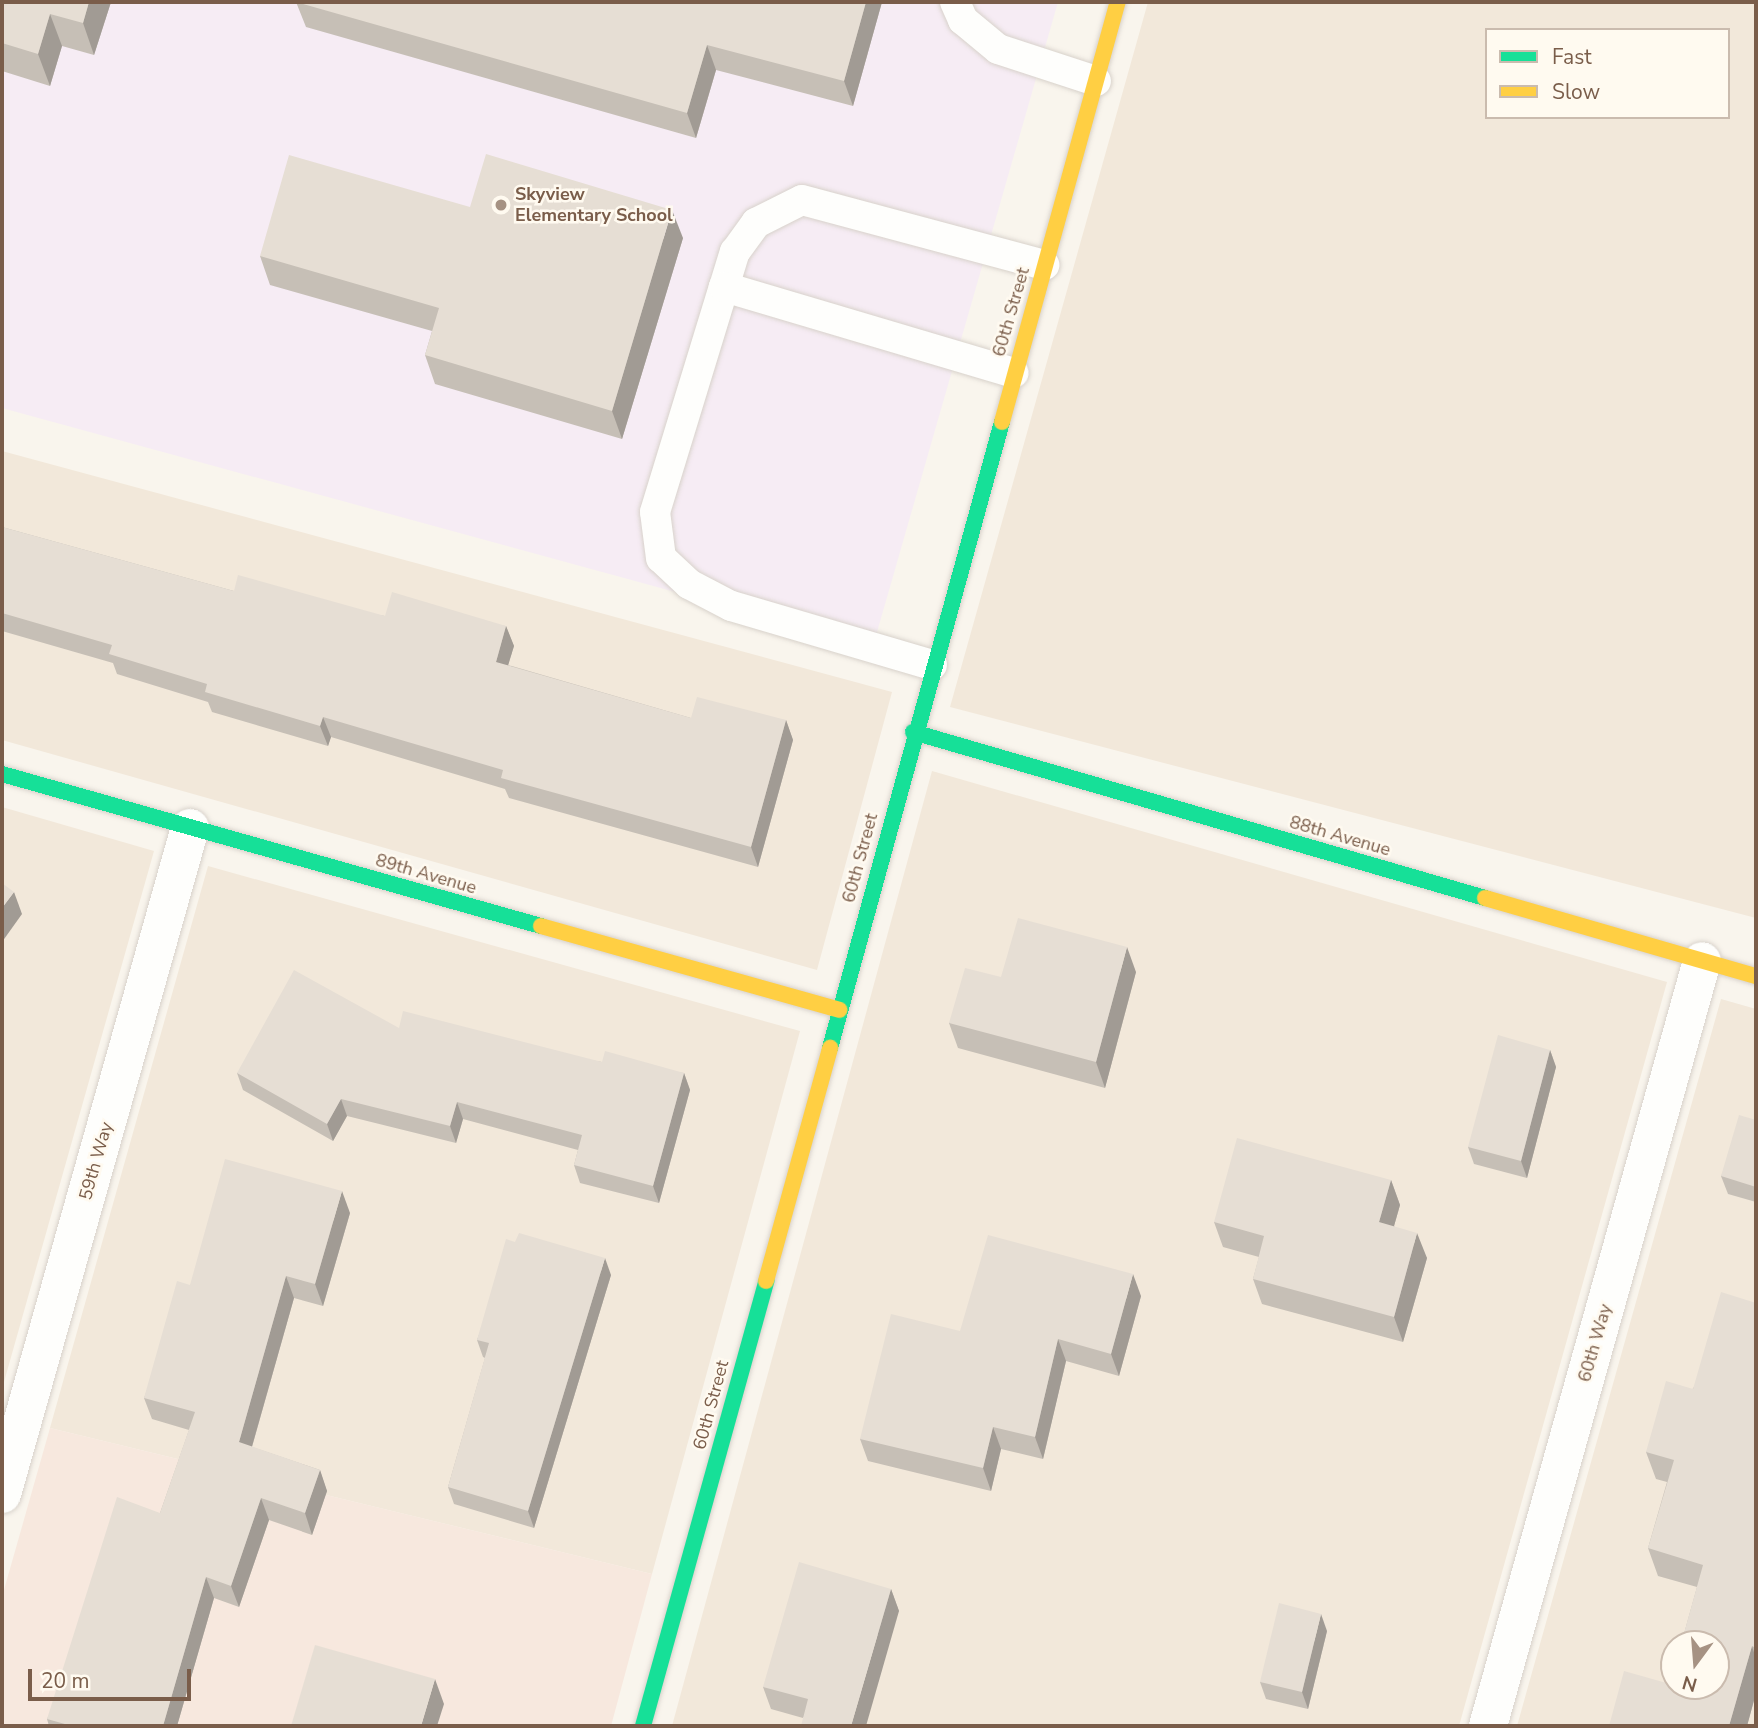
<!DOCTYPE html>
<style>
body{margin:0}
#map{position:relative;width:1758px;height:1728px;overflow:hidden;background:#f9f5ed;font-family:"Nunito Sans",sans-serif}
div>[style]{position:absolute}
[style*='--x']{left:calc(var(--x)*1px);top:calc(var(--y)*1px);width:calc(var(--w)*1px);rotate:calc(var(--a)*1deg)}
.residential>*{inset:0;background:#f2e8da}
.commercial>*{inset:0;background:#f7e8de}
.education>*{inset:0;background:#f6ecf4}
.roads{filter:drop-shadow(0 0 2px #d8d2cb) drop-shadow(0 0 2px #d8d2cb)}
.lane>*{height:30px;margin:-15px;padding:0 15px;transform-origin:15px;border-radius:15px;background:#fefefc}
.street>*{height:38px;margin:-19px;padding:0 19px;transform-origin:19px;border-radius:19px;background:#fefefc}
.fast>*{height:16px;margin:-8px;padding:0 8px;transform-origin:8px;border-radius:8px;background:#16e098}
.slow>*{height:16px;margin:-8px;padding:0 8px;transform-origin:8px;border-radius:8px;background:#ffcf43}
.wall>*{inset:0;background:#c6bfb6}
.shaded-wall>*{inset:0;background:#a19b94}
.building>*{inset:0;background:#e6ded4}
.dots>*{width:19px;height:19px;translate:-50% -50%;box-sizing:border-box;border:4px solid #fffaf0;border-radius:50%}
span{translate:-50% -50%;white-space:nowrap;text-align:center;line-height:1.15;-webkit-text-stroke:5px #fffaf0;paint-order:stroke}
.poi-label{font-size:18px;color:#7a5d4a;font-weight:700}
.left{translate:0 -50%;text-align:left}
.street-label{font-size:18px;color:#7a5d4a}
.frame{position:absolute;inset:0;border:4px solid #7a5d4a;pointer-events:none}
.legend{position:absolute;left:1485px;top:28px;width:245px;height:91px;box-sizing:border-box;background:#fffaf0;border:2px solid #cabbae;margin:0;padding:9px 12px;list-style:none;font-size:21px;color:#7a5d4a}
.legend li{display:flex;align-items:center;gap:14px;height:35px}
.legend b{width:35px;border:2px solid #cabbae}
.north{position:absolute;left:1660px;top:1630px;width:70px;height:70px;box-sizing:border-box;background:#fffaf0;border:2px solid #cabbae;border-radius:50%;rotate:196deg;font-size:19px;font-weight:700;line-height:28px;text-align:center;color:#7a5d4a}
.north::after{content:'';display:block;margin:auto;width:24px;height:32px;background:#a69283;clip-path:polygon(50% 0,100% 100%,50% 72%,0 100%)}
.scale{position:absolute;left:28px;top:1669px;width:163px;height:32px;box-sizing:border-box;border:4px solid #7a5d4a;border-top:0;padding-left:9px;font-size:21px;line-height:24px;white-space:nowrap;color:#7a5d4a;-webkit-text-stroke:5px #fffaf0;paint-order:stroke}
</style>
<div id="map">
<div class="residential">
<i style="clip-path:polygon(evenodd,1148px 2px,1756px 2px,1756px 918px,950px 707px,1148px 2px,1487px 30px,1728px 30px,1728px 117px,1487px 117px,1487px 30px)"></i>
<i style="clip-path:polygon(2px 451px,892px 692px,817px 970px,2px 740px)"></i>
<i style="clip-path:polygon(932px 771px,1667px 982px,1459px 1726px,672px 1726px)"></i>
<i style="clip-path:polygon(2px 807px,154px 851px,2px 1389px)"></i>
<i style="clip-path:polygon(208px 866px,800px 1031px,652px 1574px,50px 1428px)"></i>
<i style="clip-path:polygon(evenodd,1721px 999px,1756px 1009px,1756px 1726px,1517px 1726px,1721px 999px,1674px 1644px,1716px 1644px,1716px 1686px,1674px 1686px,1674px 1644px)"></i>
</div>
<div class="commercial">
<i style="clip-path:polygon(50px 1428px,652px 1574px,611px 1726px,2px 1726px,2px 1597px)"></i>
</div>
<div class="education">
<i style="clip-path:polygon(2px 2px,1058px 2px,873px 646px,2px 408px)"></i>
</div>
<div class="roads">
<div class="lane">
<i style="--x:955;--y:2;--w:20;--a:66"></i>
<i style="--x:963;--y:20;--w:45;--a:39.6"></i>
<i style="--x:998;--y:49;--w:103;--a:18.1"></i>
<i style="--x:724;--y:287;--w:37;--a:-73"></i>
<i style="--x:735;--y:252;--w:36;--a:-54"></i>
<i style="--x:756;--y:223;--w:51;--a:-26.6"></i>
<i style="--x:802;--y:200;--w:251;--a:15"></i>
<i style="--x:932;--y:665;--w:209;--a:-163.6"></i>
<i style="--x:731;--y:606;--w:47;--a:-152.4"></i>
<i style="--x:689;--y:584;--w:38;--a:-137"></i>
<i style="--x:661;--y:558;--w:46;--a:-97.4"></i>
<i style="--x:655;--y:512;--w:235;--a:-73"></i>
<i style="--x:724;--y:287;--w:302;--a:16.5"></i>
</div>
<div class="street">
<i style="--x:2;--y:1494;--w:692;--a:-74.24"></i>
<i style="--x:1488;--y:1726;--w:794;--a:-74.37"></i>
</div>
<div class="fast">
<i style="--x:913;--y:732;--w:596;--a:16.18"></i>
<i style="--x:2;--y:774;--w:560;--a:15.75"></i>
<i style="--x:830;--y:1048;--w:649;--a:-74.64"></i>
<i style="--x:643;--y:1726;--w:462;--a:-74.5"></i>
</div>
<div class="slow">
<i style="--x:1002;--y:422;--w:436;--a:-74.6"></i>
<i style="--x:1485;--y:898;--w:282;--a:16.1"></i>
<i style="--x:541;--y:926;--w:310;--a:15.7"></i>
<i style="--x:766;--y:1281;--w:242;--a:-74.6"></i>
</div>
</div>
<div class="wall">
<i style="clip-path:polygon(2px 2px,111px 2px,94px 55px,62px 46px,50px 86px,2px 71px)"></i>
<i style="clip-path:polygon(296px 2px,882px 2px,853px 106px,716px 70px,696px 138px,306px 27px)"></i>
<i style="clip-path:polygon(683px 238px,622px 439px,435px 384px,425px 355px,432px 331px,270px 285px,260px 256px)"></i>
<i style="clip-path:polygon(2px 527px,234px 591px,385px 616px,506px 626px,514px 646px,508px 665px,691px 718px,786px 720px,793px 740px,758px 867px,509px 798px,505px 789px,331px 737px,328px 746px,212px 712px,208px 702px,117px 674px,113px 663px,2px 631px)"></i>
<i style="clip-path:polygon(1136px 972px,1105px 1088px,958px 1048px,949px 1023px,1001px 977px)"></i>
<i style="clip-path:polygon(399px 1028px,602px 1062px,684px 1073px,690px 1090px,659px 1203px,580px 1183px,574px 1165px,578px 1150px,463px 1119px,456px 1143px,347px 1116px,333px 1141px,243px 1090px,237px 1073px)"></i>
<i style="clip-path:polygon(1550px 1050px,1556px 1067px,1527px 1178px,1474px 1164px,1468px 1147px)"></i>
<i style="clip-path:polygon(1756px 1120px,1756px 1202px,1728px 1194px,1721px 1176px)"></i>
<i style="clip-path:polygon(1391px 1180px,1400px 1205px,1394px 1226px,1427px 1258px,1403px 1342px,1262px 1304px,1253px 1279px,1259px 1257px,1223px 1247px,1214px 1222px)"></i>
<i style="clip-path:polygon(350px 1213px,323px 1306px,294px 1298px,252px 1447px,320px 1470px,327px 1491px,312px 1535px,269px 1520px,239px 1607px,214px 1598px,177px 1726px,49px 1726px,47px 1719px,160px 1513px,189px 1430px,152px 1419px,144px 1398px,190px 1285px)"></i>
<i style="clip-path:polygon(515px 1242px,611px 1275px,534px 1528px,454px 1504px,448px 1487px,485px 1358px,483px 1357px,477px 1340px)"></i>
<i style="clip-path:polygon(1141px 1296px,1119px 1376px,1066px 1361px,1043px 1459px,1001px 1449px,991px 1491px,868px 1461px,860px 1439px,960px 1331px)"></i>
<i style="clip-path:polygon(1756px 1303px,1756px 1693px,1747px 1726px,1609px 1726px,1670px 1684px,1697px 1587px,1658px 1576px,1648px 1548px,1667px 1482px,1656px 1479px,1646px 1452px)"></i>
<i style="clip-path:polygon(891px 1589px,899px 1611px,803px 1718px,771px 1709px,763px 1687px)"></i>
<i style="clip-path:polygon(1327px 1631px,1308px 1709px,1266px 1699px,1260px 1682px)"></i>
</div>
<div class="shaded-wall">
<i style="clip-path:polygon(89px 2px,111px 2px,94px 55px,83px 23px)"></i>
<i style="clip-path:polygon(866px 2px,882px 2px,853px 106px,844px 81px)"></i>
<i style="clip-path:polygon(50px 14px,62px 46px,50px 86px,38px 54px)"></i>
<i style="clip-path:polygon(707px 45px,716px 70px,696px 138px,687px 113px)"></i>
<i style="clip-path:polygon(672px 210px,683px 238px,622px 439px,612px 411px)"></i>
<i style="clip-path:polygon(506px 626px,514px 646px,503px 682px,496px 662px)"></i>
<i style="clip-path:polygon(323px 717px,331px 737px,328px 746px,320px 726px)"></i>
<i style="clip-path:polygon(786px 720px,793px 740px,758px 867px,751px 847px)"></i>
<i style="clip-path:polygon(14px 892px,22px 914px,2px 942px,2px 908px)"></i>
<i style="clip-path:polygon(1127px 947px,1136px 972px,1105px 1088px,1096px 1062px)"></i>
<i style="clip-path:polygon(1550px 1050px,1556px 1067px,1527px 1178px,1521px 1161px)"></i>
<i style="clip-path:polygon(684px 1073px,690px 1090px,659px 1203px,653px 1186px)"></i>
<i style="clip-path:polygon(341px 1099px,347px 1116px,333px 1141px,327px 1124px)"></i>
<i style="clip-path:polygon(457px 1102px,463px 1119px,456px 1143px,450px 1126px)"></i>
<i style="clip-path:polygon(1391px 1180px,1400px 1205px,1388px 1247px,1379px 1222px)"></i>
<i style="clip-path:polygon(342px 1191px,350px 1213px,323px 1306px,315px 1284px)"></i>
<i style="clip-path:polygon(1417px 1233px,1427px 1258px,1403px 1342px,1394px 1317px)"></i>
<i style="clip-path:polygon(605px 1258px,611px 1275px,534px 1528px,528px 1511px)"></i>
<i style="clip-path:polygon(1133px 1274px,1141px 1296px,1119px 1376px,1111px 1354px)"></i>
<i style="clip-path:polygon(286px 1276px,294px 1298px,247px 1464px,239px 1442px)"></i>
<i style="clip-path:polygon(1058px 1339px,1066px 1361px,1043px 1459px,1035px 1437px)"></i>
<i style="clip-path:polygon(993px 1427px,1001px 1449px,991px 1491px,983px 1468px)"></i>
<i style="clip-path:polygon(320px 1470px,327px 1491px,312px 1535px,305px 1513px)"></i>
<i style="clip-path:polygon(261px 1498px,269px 1520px,239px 1607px,231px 1586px)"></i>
<i style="clip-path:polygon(206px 1577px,214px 1598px,177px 1726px,163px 1726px)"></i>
<i style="clip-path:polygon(891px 1589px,899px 1611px,866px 1726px,851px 1726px)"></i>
<i style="clip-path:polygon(1321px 1614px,1327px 1631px,1308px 1709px,1302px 1692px)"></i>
<i style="clip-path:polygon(1752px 1646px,1756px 1659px,1756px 1693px,1747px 1726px,1729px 1726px)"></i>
<i style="clip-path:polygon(435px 1679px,444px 1704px,437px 1726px,421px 1726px)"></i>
</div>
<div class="building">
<i style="clip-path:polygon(2px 2px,89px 2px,83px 23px,50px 14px,38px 54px,2px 43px)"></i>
<i style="clip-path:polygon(296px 2px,866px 2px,844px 81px,707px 45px,687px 113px)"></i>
<i style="clip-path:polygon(486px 154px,672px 210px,612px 411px,425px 355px,439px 308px,260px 256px,289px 155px,470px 207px)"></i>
<i style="clip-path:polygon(2px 527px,234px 591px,238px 575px,385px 616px,392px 592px,506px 626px,496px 662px,691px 718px,697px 697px,786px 720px,751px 847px,501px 778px,503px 770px,323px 717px,320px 726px,205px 692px,207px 684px,109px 654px,112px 645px,2px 613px)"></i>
<i style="clip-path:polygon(2px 883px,14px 892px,2px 908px)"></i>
<i style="clip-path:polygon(1018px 918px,1127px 947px,1096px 1062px,949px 1023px,965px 968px,1001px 977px)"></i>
<i style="clip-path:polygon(294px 970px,399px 1028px,403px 1011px,602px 1062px,605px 1051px,684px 1073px,653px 1186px,574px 1165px,582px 1135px,457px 1102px,450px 1126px,341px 1099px,327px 1124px,237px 1073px)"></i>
<i style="clip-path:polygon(1498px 1035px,1550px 1050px,1521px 1161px,1468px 1147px)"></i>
<i style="clip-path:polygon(1739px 1115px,1756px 1120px,1756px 1187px,1721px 1176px)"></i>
<i style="clip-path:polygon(1237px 1138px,1391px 1180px,1379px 1222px,1417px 1233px,1394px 1317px,1253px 1279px,1264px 1236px,1214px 1222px)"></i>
<i style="clip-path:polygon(225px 1159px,342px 1191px,315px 1284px,286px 1276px,239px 1442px,320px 1470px,305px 1513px,261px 1498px,231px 1586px,206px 1577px,163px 1726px,72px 1726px,47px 1719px,117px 1497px,160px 1513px,195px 1412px,144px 1398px,177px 1281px,190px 1285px)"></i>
<i style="clip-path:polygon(519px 1233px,605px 1258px,528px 1511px,448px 1487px,489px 1343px,477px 1340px,506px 1239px,515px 1242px)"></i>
<i style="clip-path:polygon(988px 1235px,1133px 1274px,1111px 1354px,1058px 1339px,1035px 1437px,993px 1427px,983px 1468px,860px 1439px,891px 1314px,960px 1331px)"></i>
<i style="clip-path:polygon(1721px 1292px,1756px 1303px,1756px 1648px,1752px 1646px,1729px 1726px,1609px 1726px,1624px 1671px,1670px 1684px,1674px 1671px,1674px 1686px,1716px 1686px,1716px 1644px,1681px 1644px,1703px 1565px,1648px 1548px,1674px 1460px,1646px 1452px,1666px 1381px,1693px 1389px)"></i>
<i style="clip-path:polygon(799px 1562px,891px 1589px,851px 1726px,801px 1726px,808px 1699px,763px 1687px)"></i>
<i style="clip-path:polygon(1279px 1603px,1321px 1614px,1302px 1692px,1260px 1682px)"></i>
<i style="clip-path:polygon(315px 1645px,435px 1679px,421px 1726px,291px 1726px)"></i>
</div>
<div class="dots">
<i style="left:501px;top:205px;background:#a69283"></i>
</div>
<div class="poi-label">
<span class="left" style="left:515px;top:205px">Skyview<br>Elementary School</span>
</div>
<div class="street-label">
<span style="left:1011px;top:312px;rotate:-74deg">60th Street</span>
<span style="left:1340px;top:836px;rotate:16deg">88th Avenue</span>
<span style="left:860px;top:858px;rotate:-75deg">60th Street</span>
<span style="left:426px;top:874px;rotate:16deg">89th Avenue</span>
<span style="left:96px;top:1161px;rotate:-74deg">59th Way</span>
<span style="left:1595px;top:1343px;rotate:-74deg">60th Way</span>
<span style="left:711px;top:1405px;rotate:-75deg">60th Street</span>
</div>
<div class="frame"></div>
<ul class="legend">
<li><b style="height:9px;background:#16e098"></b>Fast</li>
<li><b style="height:9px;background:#ffcf43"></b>Slow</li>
</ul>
<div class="north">N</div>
<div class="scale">20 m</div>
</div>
